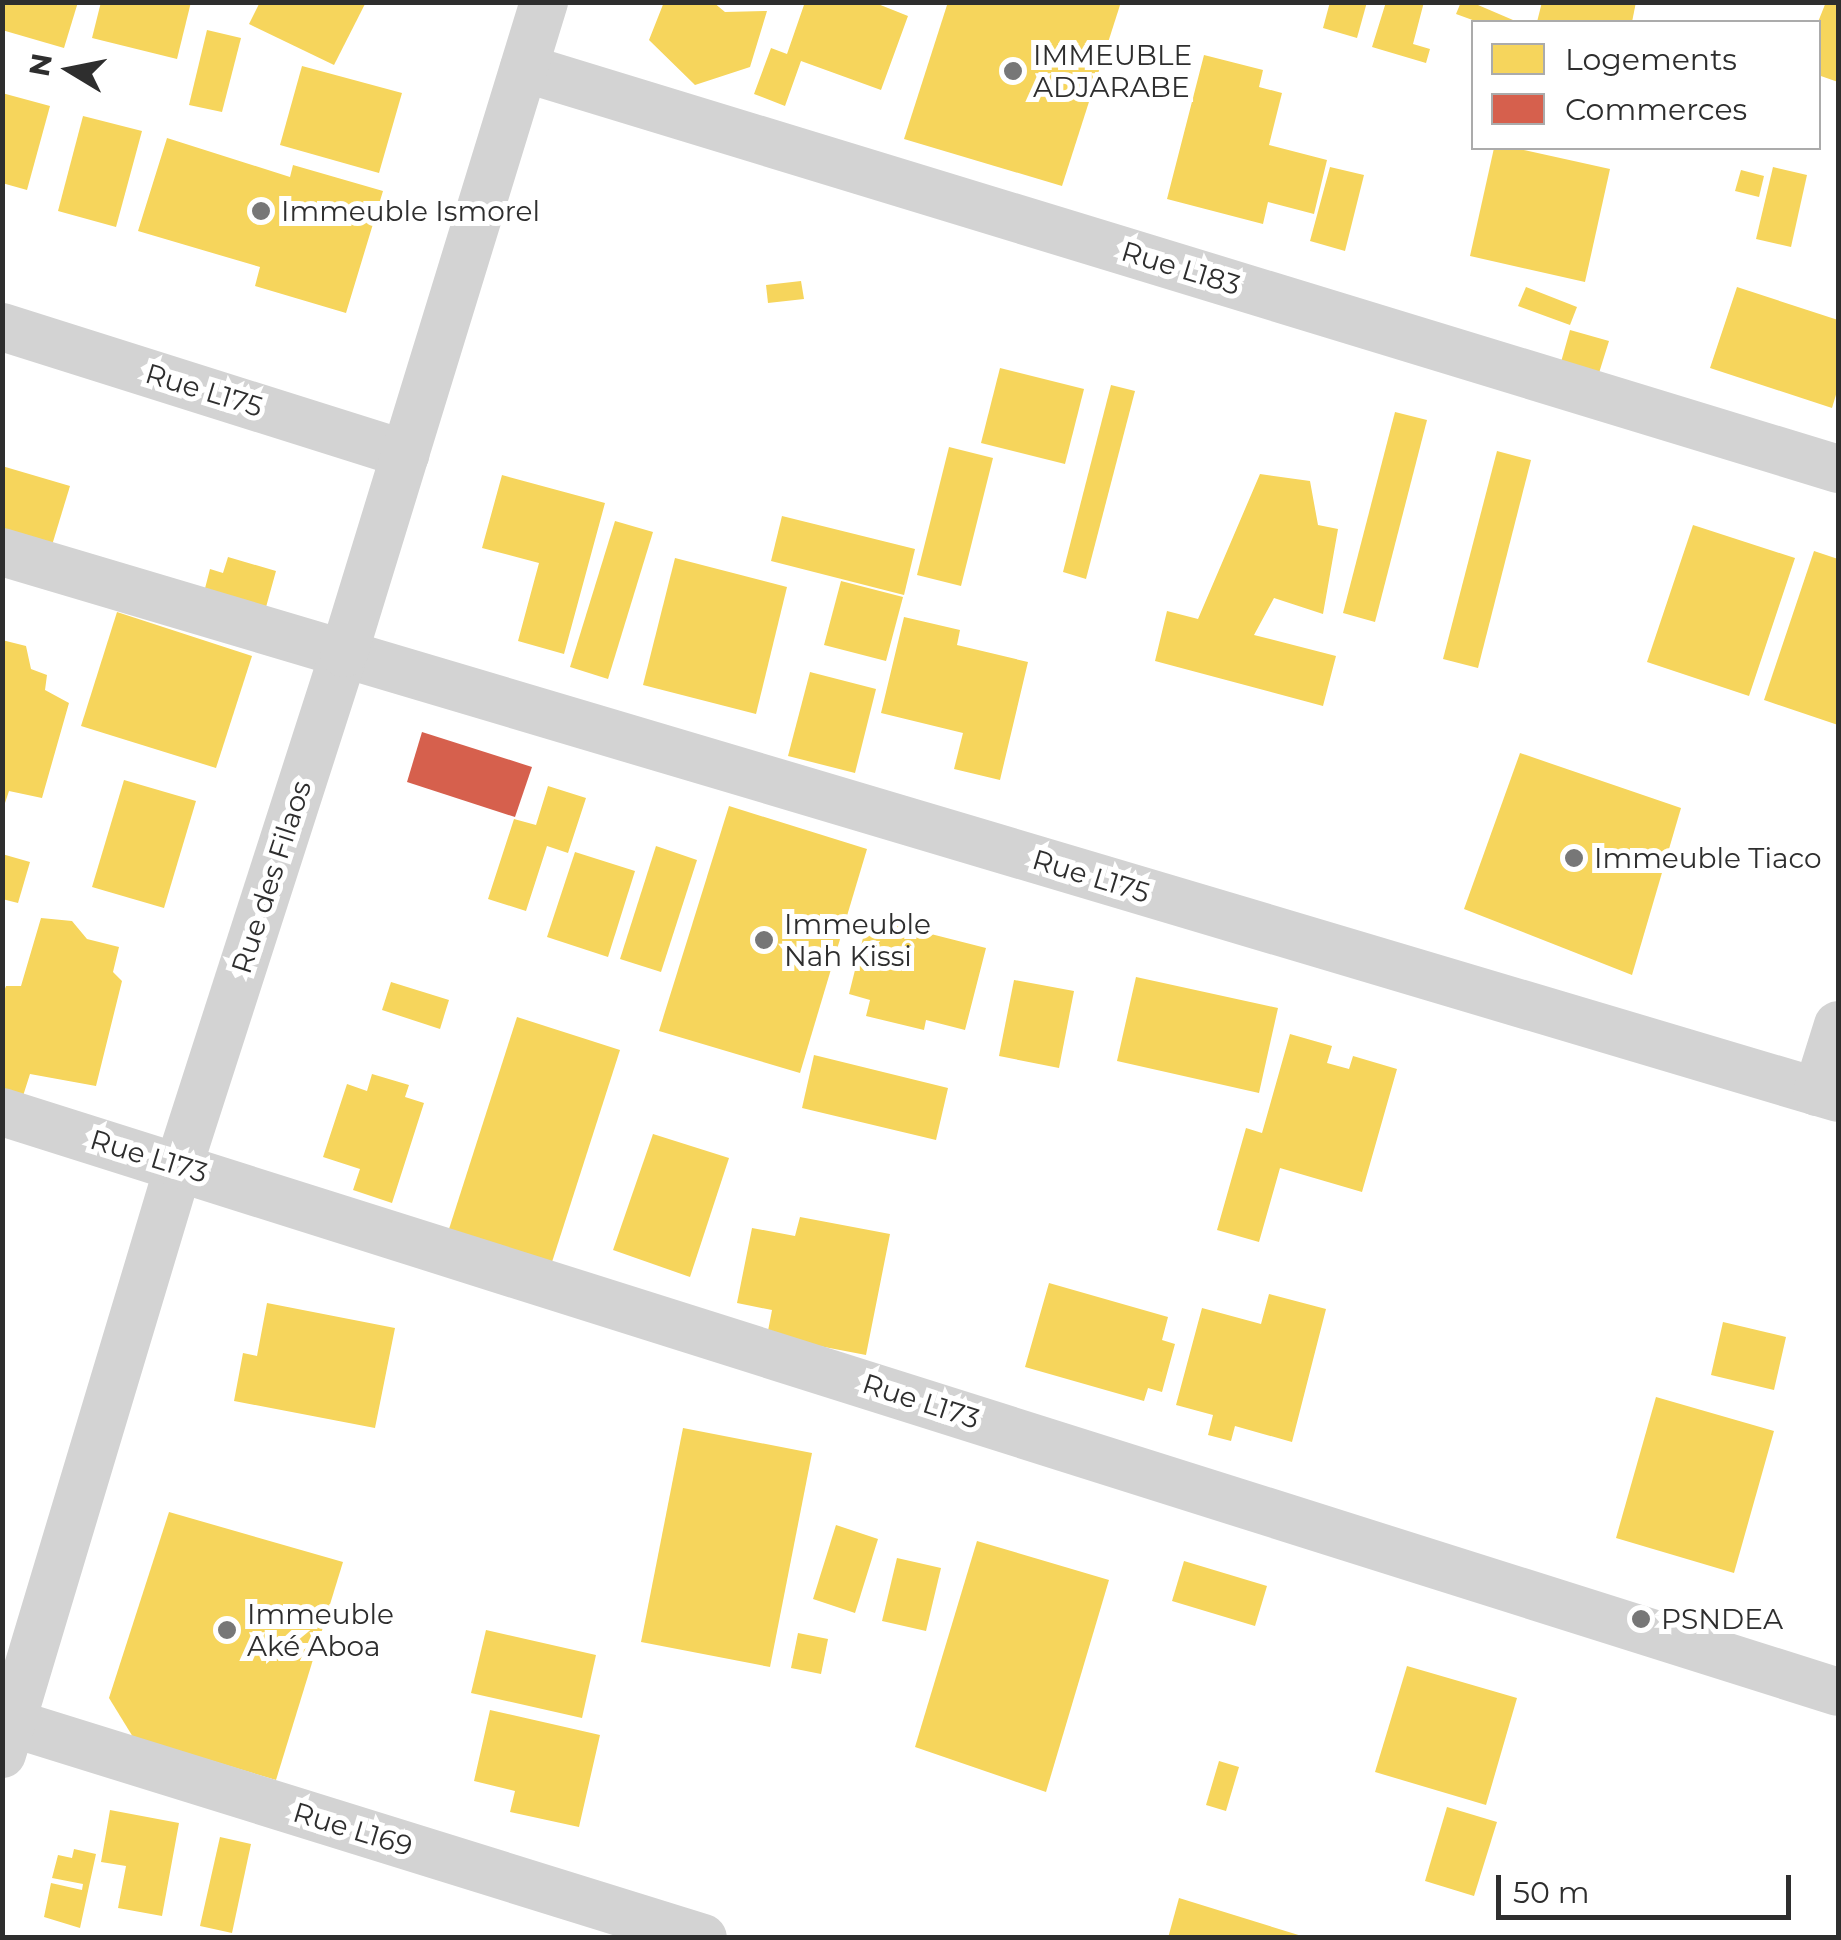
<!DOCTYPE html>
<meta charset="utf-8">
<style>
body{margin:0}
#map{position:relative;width:1841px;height:1940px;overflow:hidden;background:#fff;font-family:Montserrat,sans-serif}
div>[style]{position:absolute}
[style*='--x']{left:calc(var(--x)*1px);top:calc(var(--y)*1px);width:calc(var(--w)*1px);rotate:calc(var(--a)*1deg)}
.homes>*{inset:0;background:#f6d55c}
.shops>*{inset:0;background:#d6604d}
.street>*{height:48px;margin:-24px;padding:0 24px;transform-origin:24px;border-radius:24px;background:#d3d3d3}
.dots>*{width:28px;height:28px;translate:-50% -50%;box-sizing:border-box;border:5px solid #fff;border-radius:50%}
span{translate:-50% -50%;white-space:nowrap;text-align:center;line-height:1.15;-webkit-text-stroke:10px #fff;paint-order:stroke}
.poi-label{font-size:28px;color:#2e2e2e}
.left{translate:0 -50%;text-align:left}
.street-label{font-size:28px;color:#2e2e2e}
.frame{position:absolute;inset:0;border:5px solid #2e2e2e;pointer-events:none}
.legend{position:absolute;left:1471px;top:20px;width:350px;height:130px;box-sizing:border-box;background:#fff;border:2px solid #ababab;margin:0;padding:12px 18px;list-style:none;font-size:30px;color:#2e2e2e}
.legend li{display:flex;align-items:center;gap:20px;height:50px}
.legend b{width:50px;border:2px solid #ababab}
.north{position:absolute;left:20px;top:20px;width:100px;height:100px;-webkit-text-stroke:8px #fff;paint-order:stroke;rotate:280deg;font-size:28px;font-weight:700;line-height:40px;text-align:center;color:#2e2e2e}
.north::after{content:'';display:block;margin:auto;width:35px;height:45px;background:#2e2e2e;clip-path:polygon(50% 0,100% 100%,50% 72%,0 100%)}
.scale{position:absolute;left:1496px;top:1875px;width:295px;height:45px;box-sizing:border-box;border:5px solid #2e2e2e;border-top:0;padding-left:12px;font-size:30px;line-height:35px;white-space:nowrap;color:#2e2e2e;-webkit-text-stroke:8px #fff;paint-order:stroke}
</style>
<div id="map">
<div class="homes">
<i style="clip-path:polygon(2px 2px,78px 2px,64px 48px,2px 30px)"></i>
<i style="clip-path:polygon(101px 2px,191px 2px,177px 59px,92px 38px)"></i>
<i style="clip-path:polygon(260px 2px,366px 2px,334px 65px,249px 24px)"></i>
<i style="clip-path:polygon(664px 2px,713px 2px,725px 12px,767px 11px,750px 67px,695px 85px,649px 40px)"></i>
<i style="clip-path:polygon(805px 2px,873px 2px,908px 16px,881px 90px,801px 61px,785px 106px,754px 94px,771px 48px,787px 54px)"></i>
<i style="clip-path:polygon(948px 2px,1121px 2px,1062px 186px,904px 139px)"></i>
<i style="clip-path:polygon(1330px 2px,1367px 2px,1357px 38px,1323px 28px)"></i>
<i style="clip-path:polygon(1386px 2px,1424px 2px,1413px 44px,1430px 49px,1426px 63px,1372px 47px)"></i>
<i style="clip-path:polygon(1461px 2px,1471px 2px,1513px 20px,1478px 22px,1456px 14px)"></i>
<i style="clip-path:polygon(1542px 2px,1636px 2px,1632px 22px,1537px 22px)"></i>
<i style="clip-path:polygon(1826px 2px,1838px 2px,1838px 82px,1818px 75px,1818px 22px)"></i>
<i style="clip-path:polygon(207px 30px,241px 38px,222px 112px,189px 105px)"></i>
<i style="clip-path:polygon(1204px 55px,1263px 70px,1259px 87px,1282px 93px,1269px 145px,1327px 160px,1314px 214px,1268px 202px,1263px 224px,1167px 199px)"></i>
<i style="clip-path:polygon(302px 66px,402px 93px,379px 173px,280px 145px)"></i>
<i style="clip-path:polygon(2px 93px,50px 106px,27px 190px,2px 183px)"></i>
<i style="clip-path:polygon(83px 116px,142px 131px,116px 227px,58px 211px)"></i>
<i style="clip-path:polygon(167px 138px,290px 177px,293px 165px,383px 191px,346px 313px,255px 286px,260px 267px,138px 231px)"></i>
<i style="clip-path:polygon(1494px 148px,1515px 148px,1610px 169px,1585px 282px,1470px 256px)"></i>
<i style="clip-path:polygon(1330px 167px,1364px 175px,1345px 251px,1310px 241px)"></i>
<i style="clip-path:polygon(1773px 167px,1807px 175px,1791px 247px,1756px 239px)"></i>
<i style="clip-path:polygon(1741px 170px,1764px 176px,1759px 197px,1735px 191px)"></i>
<i style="clip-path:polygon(801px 281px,804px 299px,768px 303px,766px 285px)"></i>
<i style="clip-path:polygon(1526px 287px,1577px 307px,1570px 325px,1518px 306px)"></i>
<i style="clip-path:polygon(1737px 287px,1838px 320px,1838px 388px,1832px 408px,1710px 368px)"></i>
<i style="clip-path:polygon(1570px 330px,1609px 341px,1599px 373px,1561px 362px)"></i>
<i style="clip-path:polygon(1000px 368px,1084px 389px,1065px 464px,981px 443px)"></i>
<i style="clip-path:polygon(1111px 385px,1135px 391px,1086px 579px,1063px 572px)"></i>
<i style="clip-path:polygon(1395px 412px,1427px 420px,1375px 622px,1343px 613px)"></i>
<i style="clip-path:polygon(949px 447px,993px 458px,961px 586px,917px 575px)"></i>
<i style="clip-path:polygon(1497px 451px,1531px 460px,1478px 668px,1443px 659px)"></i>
<i style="clip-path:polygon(2px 466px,70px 486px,49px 555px,2px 541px)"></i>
<i style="clip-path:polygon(1260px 474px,1310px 481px,1318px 525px,1338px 529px,1323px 614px,1274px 598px,1254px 635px,1336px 656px,1323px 706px,1155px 661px,1167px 611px,1198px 619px)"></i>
<i style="clip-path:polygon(502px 475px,605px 503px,564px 654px,518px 641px,539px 563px,482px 548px)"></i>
<i style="clip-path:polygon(782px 516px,915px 549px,904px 595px,771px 561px)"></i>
<i style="clip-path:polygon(615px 521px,653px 532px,608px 679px,570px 667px)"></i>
<i style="clip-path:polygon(1693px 525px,1795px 558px,1749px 696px,1647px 662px)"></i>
<i style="clip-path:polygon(1814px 551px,1838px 559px,1838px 725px,1764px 700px)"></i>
<i style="clip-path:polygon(228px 557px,276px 571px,263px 618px,202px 600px,210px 569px,223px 573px)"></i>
<i style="clip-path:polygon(675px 558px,787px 587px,756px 714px,643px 685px)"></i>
<i style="clip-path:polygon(841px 581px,903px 597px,886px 661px,824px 645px)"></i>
<i style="clip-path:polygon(117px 612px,252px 656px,216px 768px,81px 726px)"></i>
<i style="clip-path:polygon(904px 617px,960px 630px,957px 645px,1028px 662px,1000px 780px,954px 769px,963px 733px,881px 713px)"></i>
<i style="clip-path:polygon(2px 640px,26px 646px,31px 669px,47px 675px,45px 690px,69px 703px,42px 798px,9px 791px,3px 809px)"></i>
<i style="clip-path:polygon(810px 672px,876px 689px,855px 773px,788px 756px)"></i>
<i style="clip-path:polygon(1520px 753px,1681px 808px,1632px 975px,1464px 909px)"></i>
<i style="clip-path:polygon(124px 780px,196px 801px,164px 908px,92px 887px)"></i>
<i style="clip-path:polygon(548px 786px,586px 798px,568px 853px,547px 846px,526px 911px,488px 899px,514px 819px,536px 825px)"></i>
<i style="clip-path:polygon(729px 806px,867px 849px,800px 1073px,659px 1031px)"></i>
<i style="clip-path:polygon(656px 846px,697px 860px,661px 972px,620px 959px)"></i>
<i style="clip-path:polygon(575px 852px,635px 871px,608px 957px,547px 937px)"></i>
<i style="clip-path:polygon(2px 854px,30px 862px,18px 903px,2px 899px)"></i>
<i style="clip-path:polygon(41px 918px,72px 921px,87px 939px,119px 947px,113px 972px,122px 981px,96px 1086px,30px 1074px,23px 1096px,2px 1088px,2px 997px,6px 986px,21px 986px)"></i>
<i style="clip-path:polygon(868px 918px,986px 948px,965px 1030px,926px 1020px,924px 1030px,866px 1016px,870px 1000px,849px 994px)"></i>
<i style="clip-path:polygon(1136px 977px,1278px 1008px,1259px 1093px,1117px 1061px)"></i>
<i style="clip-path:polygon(1014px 980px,1074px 991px,1059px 1068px,999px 1056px)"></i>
<i style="clip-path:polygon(391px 982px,449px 1000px,440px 1029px,382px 1010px)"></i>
<i style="clip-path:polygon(517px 1017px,620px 1050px,552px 1262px,449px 1229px)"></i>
<i style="clip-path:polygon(1290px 1034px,1332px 1046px,1327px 1063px,1349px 1069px,1353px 1056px,1397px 1069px,1362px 1192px,1280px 1168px,1259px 1242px,1217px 1230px,1246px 1128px,1262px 1133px)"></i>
<i style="clip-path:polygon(814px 1055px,948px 1088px,936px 1140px,802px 1108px)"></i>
<i style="clip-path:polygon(372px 1074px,409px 1085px,405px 1097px,424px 1103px,392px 1203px,353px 1190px,360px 1169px,323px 1157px,347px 1084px,367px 1091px)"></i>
<i style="clip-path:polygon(653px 1134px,729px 1158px,690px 1277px,613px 1250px)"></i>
<i style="clip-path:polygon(800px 1217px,890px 1234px,866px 1355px,767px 1336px,772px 1310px,737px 1303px,752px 1228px,795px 1236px)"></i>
<i style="clip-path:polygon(1049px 1283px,1168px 1317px,1162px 1340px,1175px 1344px,1162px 1392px,1148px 1388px,1144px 1401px,1025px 1367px)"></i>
<i style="clip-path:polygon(1269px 1294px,1326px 1309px,1292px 1442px,1235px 1426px,1231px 1441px,1208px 1435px,1213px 1415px,1176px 1405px,1202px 1308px,1261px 1324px)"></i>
<i style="clip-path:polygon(267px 1303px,395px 1328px,375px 1428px,234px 1401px,243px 1353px,257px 1356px)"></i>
<i style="clip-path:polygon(1723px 1322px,1786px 1337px,1774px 1390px,1711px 1375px)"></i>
<i style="clip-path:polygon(1656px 1397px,1774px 1431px,1734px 1573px,1616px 1538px)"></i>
<i style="clip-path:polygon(683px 1428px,812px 1453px,770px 1667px,641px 1642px)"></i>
<i style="clip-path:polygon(169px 1512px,343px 1562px,276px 1780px,133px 1737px,109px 1698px)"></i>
<i style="clip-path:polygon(836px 1525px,878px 1539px,855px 1613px,813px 1599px)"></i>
<i style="clip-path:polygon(977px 1541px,1109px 1580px,1046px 1792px,915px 1747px)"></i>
<i style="clip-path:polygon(897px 1558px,941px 1568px,926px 1631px,882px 1621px)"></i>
<i style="clip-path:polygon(1184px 1561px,1267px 1586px,1255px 1626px,1172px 1601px)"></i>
<i style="clip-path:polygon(486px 1630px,596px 1655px,582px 1718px,471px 1693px)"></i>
<i style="clip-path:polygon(798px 1633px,828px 1639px,821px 1674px,791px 1668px)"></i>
<i style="clip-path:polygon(1407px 1666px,1517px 1698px,1486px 1805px,1375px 1772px)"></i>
<i style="clip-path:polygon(490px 1710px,600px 1735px,579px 1827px,510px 1812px,515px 1791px,474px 1781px)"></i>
<i style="clip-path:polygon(1219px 1761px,1239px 1767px,1226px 1811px,1206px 1805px)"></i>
<i style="clip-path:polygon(1447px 1807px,1497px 1822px,1474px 1896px,1425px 1881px)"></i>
<i style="clip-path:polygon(110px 1810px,179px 1823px,162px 1916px,118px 1908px,126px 1866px,101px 1862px)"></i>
<i style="clip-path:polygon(220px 1837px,251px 1844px,232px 1933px,200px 1926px)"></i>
<i style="clip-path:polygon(74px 1849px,96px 1854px,80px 1928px,44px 1917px,51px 1883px,82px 1890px,83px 1884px,52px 1878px,58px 1855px,72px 1858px)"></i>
<i style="clip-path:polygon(1179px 1898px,1305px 1937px,1305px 1938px,1168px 1938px)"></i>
</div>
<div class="shops">
<i style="clip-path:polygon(422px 732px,532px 767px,515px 817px,407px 782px)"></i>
</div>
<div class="street">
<i style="--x:524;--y:68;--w:1374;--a:16.97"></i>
<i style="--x:2;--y:327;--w:423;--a:17.5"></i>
<i style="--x:2;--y:552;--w:1915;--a:16.56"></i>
<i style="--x:1817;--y:1092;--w:70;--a:-72.6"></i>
<i style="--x:2;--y:1112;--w:1925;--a:17.53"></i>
<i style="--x:2;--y:1720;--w:734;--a:17.27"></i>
<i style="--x:2;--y:1754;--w:615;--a:-73.27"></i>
<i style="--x:179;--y:1165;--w:538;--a:-72.14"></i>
<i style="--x:344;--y:653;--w:681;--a:-72.92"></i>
</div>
<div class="dots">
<i style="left:1013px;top:71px;background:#777"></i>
<i style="left:261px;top:211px;background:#777"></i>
<i style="left:1574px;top:858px;background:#777"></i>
<i style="left:764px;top:940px;background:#777"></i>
<i style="left:1641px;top:1619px;background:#777"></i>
<i style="left:227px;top:1630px;background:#777"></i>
</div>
<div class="poi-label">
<span class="left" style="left:1033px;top:71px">IMMEUBLE<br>ADJARABE</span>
<span class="left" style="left:281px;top:211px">Immeuble Ismorel</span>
<span class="left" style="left:1594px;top:858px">Immeuble Tiaco</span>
<span class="left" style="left:784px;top:940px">Immeuble<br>Nah Kissi</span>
<span class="left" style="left:247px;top:1630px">Immeuble<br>Aké Aboa</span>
<span class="left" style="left:1661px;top:1619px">PSNDEA</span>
</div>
<div class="street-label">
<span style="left:1181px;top:268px;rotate:17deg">Rue L183</span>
<span style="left:204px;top:390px;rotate:17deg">Rue L175</span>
<span style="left:1091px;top:876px;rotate:17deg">Rue L175</span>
<span style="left:271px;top:877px;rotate:-72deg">Rue des Filaos</span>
<span style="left:149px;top:1156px;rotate:17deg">Rue L173</span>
<span style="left:921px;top:1401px;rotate:18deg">Rue L173</span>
<span style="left:353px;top:1829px;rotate:17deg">Rue L169</span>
</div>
<div class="frame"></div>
<ul class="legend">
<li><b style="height:28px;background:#f6d55c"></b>Logements</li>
<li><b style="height:28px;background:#d6604d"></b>Commerces</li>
</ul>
<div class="north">N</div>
<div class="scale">50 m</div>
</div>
